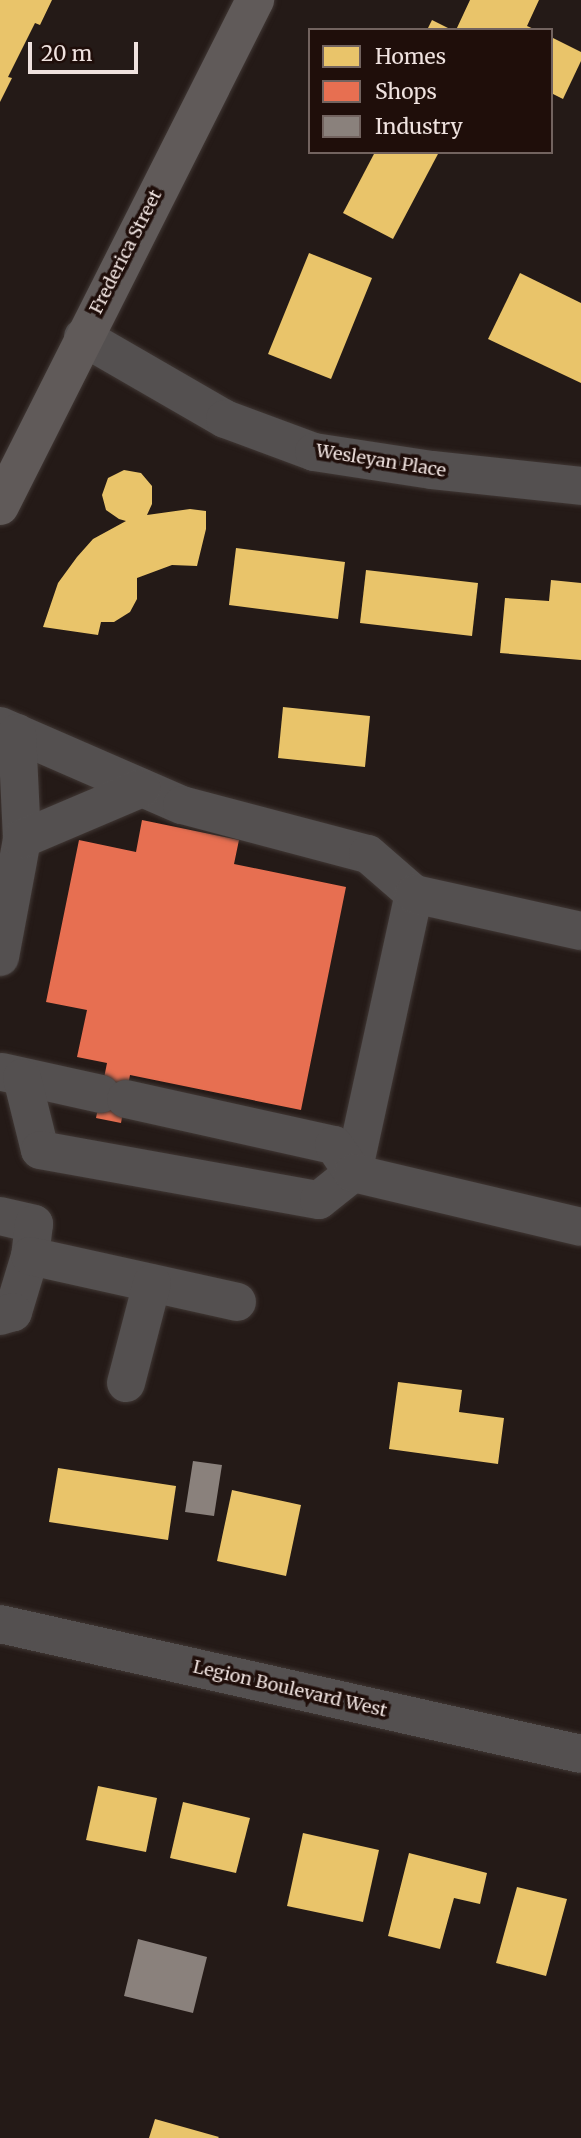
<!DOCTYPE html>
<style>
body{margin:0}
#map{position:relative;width:581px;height:2138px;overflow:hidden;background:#241a17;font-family:Merriweather,serif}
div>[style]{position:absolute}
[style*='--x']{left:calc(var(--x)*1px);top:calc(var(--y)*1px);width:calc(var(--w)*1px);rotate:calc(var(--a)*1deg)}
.homes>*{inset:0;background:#e9c46a}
.shops>*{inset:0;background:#e76f51}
.industry>*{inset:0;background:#8a817c}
.roads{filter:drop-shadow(0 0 2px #403734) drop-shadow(0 0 2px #403734)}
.minor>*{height:38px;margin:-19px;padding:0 19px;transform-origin:19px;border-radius:19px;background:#545050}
.major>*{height:38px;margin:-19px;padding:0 19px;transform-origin:19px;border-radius:19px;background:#605a59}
span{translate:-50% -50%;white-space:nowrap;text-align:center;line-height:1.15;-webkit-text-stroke:7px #1f0e0a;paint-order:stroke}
.street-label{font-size:18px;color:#efe2df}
.legend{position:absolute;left:308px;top:28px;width:245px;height:126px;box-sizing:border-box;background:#1f0e0a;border:2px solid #72635f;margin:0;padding:9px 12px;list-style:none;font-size:21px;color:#efe2df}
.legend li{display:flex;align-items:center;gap:14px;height:35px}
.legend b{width:35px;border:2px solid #72635f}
.scale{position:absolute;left:28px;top:42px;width:110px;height:32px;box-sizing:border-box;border:4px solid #efe2df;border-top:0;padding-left:9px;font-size:21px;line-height:24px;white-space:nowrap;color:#efe2df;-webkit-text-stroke:5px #1f0e0a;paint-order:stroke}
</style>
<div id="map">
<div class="homes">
<i style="clip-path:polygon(0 0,52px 0,40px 25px,35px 23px,8px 77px,12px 78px,0 102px)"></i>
<i style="clip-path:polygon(470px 0,539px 0,527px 26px,536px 30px,456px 30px)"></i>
<i style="clip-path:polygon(432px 20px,452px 30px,427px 30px)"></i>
<i style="clip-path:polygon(551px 37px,581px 52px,581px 61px,563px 99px,551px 93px)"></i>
<i style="clip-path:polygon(375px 152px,439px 152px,393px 239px,343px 213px)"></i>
<i style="clip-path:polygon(309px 253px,372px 278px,331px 379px,268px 354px)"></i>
<i style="clip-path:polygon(520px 273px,581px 303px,581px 383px,488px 339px)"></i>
<i style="clip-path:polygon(124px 470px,141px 473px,152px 486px,152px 504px,147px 515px,190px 509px,206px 511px,206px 529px,197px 566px,172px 565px,137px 578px,137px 599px,130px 612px,114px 622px,101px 622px,98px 635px,43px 627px,58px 583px,77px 557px,93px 539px,126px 521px,119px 519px,106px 510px,102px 495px,108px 478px)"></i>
<i style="clip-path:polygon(236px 548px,345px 562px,338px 619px,229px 605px)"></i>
<i style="clip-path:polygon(366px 570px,478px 583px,472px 636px,360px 623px)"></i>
<i style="clip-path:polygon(551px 580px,581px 583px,581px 660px,500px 653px,505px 598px,549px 601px)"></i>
<i style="clip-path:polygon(283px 707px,370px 716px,365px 767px,278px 758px)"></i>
<i style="clip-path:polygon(398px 1382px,462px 1390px,459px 1412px,504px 1418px,498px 1464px,389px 1449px)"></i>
<i style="clip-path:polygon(58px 1468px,176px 1486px,168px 1540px,49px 1522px)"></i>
<i style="clip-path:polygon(232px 1490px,301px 1505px,286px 1576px,217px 1561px)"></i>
<i style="clip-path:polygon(98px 1786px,157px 1798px,146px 1852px,86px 1840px)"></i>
<i style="clip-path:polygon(183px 1802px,250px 1818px,236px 1873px,170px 1858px)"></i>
<i style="clip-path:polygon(303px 1833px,379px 1850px,363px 1922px,287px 1906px)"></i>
<i style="clip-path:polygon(409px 1853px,487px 1873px,480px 1904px,454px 1898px,440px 1949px,388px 1936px)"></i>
<i style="clip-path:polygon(517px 1887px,567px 1899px,546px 1976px,496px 1963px)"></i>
<i style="clip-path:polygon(155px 2119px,219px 2137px,218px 2138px,149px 2138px)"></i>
</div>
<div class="shops">
<i style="clip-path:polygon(142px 820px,239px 840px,234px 864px,346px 887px,301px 1110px,130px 1075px,121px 1123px,96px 1118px,107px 1063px,77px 1057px,87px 1010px,46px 1002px,79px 840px,136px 852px)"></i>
</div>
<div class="industry">
<i style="clip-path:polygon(193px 1461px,222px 1465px,214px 1516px,185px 1512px)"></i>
<i style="clip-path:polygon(138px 1939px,207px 1957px,193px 2013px,124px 1996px)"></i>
</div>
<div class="roads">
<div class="minor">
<i style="--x:83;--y:337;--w:164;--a:30"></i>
<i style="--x:225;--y:419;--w:95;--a:20.3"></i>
<i style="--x:314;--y:452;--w:119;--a:8.7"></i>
<i style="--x:432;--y:470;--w:150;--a:6.1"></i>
<i style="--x:0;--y:726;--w:198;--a:23.5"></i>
<i style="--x:182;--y:805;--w:192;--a:14.8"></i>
<i style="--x:368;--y:854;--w:61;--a:41"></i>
<i style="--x:17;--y:733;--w:106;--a:87.3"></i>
<i style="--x:0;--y:957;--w:120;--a:-79.4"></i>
<i style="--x:22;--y:839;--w:130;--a:-23"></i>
<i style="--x:2;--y:1072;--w:101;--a:12.5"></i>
<i style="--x:22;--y:1078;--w:74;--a:76"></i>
<i style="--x:40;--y:1150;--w:283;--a:10.2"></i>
<i style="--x:319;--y:1200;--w:43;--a:-38.5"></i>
<i style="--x:353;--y:1173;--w:286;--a:-77.7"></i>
<i style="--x:414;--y:894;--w:171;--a:12.5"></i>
<i style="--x:126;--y:1099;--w:213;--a:12.5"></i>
<i style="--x:334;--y:1145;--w:34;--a:56"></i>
<i style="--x:353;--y:1173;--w:234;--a:13.3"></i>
<i style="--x:0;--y:1216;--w:35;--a:13"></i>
<i style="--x:34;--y:1224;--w:32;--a:97"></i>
<i style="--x:30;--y:1256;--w:59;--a:106.9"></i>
<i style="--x:13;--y:1312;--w:14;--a:163"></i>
<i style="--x:30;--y:1256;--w:212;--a:12.5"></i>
<i style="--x:126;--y:1383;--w:103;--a:-75.4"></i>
<i style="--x:0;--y:1624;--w:595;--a:12.61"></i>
</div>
<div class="major">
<i style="--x:0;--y:506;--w:567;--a:-63.25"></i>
</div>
</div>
<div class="street-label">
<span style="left:126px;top:252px;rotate:-63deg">Frederica Street</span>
<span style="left:381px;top:461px;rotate:9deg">Wesleyan Place</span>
<span style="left:290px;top:1689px;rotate:13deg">Legion Boulevard West</span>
</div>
<ul class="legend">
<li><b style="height:19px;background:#e9c46a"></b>Homes</li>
<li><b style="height:19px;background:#e76f51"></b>Shops</li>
<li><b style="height:19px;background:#8a817c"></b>Industry</li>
</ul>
<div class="scale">20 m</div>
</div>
